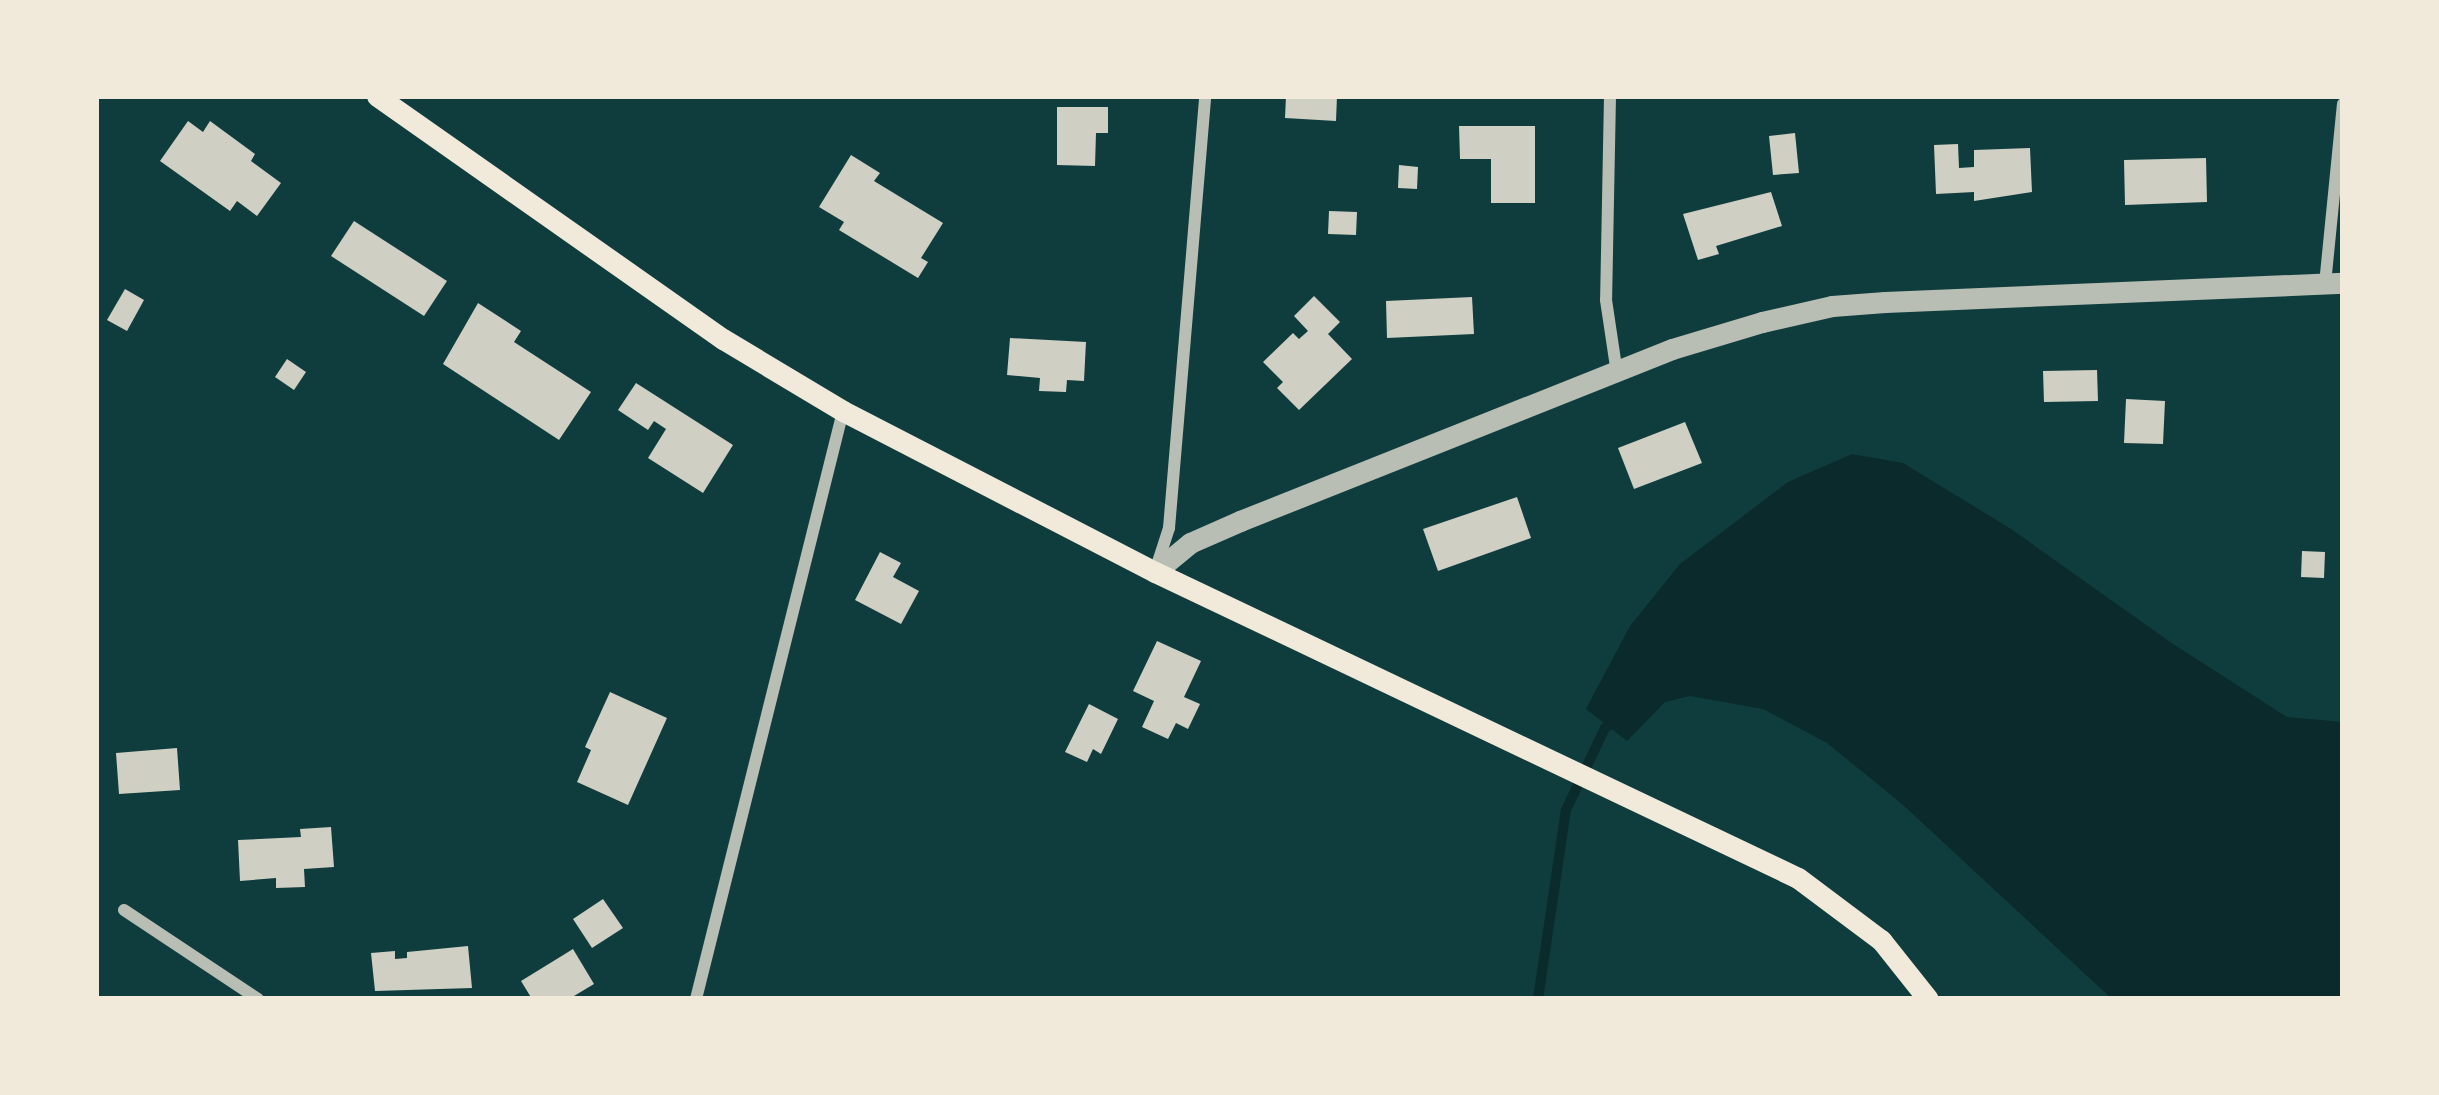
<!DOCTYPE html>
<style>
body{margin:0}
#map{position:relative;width:2439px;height:1095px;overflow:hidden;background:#0f3d3e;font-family:Bitter,serif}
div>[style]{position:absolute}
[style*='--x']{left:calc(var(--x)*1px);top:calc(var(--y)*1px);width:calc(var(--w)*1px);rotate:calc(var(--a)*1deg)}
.water>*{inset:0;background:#0a2a2b}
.stream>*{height:10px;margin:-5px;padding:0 5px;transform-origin:5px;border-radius:5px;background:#0a2a2b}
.building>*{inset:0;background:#cfcfc3}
.minor>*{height:12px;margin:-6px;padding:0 6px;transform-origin:6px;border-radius:6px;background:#b8beb3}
.tertiary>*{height:21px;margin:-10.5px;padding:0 10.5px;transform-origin:10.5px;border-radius:10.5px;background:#b8beb3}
.secondary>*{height:21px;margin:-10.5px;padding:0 10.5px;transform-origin:10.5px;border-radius:10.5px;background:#f1e9da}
span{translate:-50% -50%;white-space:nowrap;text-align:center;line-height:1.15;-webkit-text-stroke:12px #f1e9da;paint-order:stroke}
.frame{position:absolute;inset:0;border:99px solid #f1e9da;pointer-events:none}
</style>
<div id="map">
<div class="water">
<i style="clip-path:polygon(1852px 454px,1903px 463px,2011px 529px,2173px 644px,2287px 717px,2343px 722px,2343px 999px,2112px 999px,1902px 804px,1827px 743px,1763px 709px,1690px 696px,1665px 702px,1627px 741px,1586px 709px,1630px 626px,1680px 564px,1788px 482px)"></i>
</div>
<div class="stream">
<i style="--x:1538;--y:999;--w:191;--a:-81.6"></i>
<i style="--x:1566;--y:810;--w:91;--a:-64.6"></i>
<i style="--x:1605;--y:728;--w:11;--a:-38"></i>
</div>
<div class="building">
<i style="clip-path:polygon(1286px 96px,1337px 96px,1336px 121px,1285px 118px)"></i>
<i style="clip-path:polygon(1057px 107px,1108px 107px,1108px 133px,1096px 133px,1095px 166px,1057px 165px)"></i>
<i style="clip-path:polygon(188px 121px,203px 132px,210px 121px,255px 154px,251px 161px,281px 183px,257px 216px,237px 201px,230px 211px,160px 161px)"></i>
<i style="clip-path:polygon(1459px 126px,1535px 126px,1535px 203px,1491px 203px,1491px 159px,1460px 159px)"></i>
<i style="clip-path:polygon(1795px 133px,1799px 173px,1773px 175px,1769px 136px)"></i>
<i style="clip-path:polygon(1958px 144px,1959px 168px,1974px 167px,1974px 150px,2030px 148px,2032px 192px,1974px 201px,1974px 192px,1936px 194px,1934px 145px)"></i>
<i style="clip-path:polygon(851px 155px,880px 173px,874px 181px,943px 223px,921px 258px,928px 262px,918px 278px,839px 230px,844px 222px,819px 207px)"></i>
<i style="clip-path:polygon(2206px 158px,2207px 202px,2125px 205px,2124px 160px)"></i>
<i style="clip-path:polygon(1399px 165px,1418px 167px,1417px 189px,1398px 188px)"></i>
<i style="clip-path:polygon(1771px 192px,1782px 226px,1716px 246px,1719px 254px,1698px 260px,1683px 214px)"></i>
<i style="clip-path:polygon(1329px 211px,1357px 212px,1356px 235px,1328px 234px)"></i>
<i style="clip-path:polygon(354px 221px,447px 281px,424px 316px,331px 256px)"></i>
<i style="clip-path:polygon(125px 289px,144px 300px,127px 331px,107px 320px)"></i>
<i style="clip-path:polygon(1314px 296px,1340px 322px,1328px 334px,1352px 359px,1299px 410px,1277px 388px,1283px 382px,1263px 362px,1293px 333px,1299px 339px,1308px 331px,1294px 316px)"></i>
<i style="clip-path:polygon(1472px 297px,1474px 334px,1387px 338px,1386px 301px)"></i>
<i style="clip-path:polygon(478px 303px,521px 331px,514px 342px,591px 392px,559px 440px,443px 364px)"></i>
<i style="clip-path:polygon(1010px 338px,1086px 342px,1084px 381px,1067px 380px,1066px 392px,1039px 391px,1040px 378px,1007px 375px)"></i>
<i style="clip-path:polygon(287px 359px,306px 372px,294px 390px,275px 377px)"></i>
<i style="clip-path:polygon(2097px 370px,2098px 401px,2044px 402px,2043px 371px)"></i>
<i style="clip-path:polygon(636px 383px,733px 445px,703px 493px,648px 458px,666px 429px,654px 421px,648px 430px,618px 410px)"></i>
<i style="clip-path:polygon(2126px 399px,2165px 401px,2163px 444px,2124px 443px)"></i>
<i style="clip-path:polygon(1685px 422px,1702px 463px,1634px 489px,1618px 448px)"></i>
<i style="clip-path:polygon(1517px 497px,1531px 538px,1438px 571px,1423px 529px)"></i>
<i style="clip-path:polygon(2302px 551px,2325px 552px,2324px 578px,2301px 577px)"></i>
<i style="clip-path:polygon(880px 552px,901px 563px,893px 577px,919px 591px,901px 624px,855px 600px)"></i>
<i style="clip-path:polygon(1157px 641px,1201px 661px,1184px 697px,1200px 704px,1188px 729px,1176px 723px,1168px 739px,1142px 727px,1154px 701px,1133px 691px)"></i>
<i style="clip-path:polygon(610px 692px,667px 718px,628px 805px,577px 782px,591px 750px,585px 747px)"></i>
<i style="clip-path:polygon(1089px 704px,1118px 719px,1101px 754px,1093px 749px,1087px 762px,1065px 752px)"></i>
<i style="clip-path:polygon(177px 748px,180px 790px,119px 794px,116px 753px)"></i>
<i style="clip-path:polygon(331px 827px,334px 867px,304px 869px,305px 887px,276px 888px,276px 878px,240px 881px,238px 840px,301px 837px,300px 829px)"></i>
<i style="clip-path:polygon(603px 899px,623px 928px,592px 948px,573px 919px)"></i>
<i style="clip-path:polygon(468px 946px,472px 988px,375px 991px,371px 953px,395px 951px,395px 959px,407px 958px,407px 952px)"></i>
<i style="clip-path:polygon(573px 949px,594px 984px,569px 999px,532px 999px,521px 981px)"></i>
</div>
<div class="minor">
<i style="--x:1610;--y:96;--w:204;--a:91.1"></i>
<i style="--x:1606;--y:300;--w:75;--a:81.5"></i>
<i style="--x:2325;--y:284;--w:181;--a:-84.3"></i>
<i style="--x:1157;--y:565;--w:39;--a:-72"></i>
<i style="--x:1169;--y:528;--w:433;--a:-85.2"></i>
<i style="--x:124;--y:910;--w:161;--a:33.6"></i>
<i style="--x:696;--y:999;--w:606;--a:-75.96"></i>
</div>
<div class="tertiary">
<i style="--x:1155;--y:572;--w:45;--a:-39.6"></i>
<i style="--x:1190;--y:543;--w:55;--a:-23.7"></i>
<i style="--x:1240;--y:521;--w:465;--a:-21.7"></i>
<i style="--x:1672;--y:349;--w:94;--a:-16.7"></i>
<i style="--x:1762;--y:322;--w:72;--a:-12.9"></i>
<i style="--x:1832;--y:306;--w:53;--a:-4.3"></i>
<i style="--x:1885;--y:302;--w:458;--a:-2.4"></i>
</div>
<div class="secondary">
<i style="--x:377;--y:96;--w:423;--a:35.1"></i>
<i style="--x:723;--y:339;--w:140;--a:31"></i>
<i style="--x:843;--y:411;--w:351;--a:27.3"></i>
<i style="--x:1155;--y:572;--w:712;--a:25.45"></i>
<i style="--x:1798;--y:878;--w:104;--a:36.8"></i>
<i style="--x:1881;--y:940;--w:75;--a:51.5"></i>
</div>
<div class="frame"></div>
</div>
